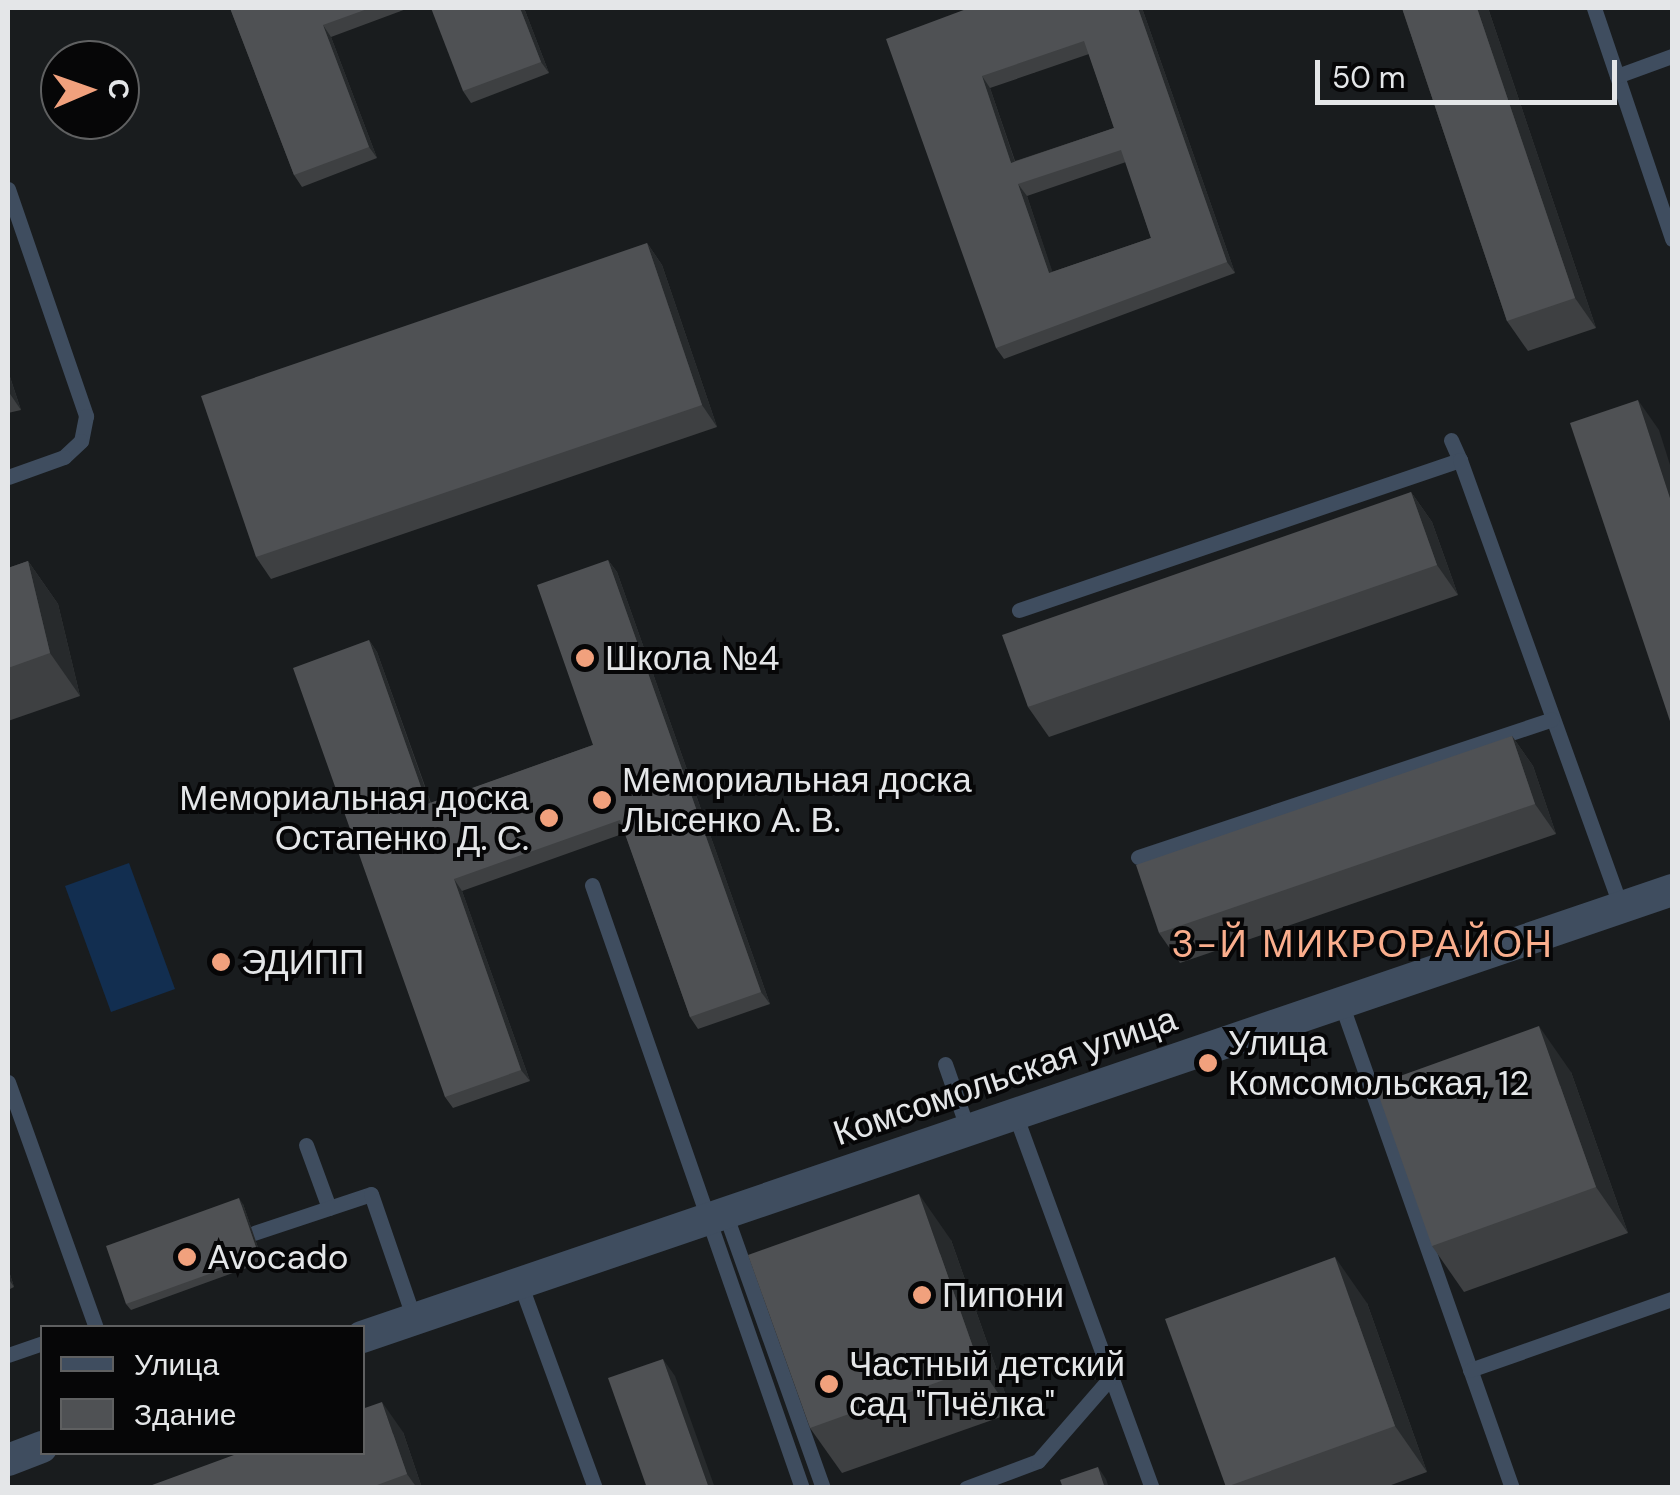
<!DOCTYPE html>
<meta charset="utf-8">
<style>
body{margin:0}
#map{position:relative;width:1680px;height:1495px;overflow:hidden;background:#191c1e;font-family:"DM Sans",sans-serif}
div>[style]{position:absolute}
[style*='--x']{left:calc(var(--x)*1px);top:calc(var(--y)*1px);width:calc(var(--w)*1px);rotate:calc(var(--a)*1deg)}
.green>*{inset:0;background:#122e50}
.lane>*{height:15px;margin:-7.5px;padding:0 7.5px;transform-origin:7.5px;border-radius:7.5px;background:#3f4d5f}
.street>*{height:32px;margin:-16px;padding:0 16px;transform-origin:16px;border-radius:16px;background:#3f4d5f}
.wall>*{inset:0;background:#3e4042}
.shaded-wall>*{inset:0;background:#272a2c}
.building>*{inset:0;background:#4f5154}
.dots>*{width:28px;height:28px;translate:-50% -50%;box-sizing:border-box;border:5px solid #060607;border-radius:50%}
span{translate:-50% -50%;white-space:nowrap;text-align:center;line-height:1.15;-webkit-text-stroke:8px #060607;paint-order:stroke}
.poi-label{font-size:35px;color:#e4e6e8}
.left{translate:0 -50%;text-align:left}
.right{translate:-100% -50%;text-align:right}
.street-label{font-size:35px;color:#e4e6e8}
.neighbourhood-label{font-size:38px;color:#faae8d;letter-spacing:2.5px}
.frame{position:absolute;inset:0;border:10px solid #e4e6e8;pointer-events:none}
.legend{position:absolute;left:40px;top:1325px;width:325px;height:130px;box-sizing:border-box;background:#060607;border:2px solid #5f6061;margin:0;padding:12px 18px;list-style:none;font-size:30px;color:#e4e6e8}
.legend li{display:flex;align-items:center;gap:20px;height:50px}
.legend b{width:50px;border:2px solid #5f6061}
.north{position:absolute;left:40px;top:40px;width:100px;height:100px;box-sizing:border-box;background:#060607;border:2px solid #5f6061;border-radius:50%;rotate:88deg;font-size:28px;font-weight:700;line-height:40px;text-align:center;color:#e4e6e8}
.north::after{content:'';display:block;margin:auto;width:35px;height:45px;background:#f1a17d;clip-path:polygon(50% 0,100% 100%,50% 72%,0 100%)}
.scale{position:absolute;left:1315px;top:60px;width:302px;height:45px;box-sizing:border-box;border:5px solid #e4e6e8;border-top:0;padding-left:12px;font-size:30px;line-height:35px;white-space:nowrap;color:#e4e6e8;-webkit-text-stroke:8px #060607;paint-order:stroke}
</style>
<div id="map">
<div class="green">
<i style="clip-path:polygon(129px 863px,175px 989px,111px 1012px,65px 886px)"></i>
</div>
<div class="lane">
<i style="--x:1594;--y:8;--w:244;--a:71.3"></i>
<i style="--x:1617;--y:76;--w:59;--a:-20"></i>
<i style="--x:8;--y:189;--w:240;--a:71"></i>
<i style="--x:86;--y:416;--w:25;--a:101"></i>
<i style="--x:81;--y:441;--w:23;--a:137"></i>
<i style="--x:64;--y:457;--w:59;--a:160.3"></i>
<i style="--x:1451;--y:440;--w:22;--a:66"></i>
<i style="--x:1019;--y:610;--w:466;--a:-18.8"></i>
<i style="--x:1460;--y:460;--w:476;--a:70.2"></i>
<i style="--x:1138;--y:857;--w:436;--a:-18.4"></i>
<i style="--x:592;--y:885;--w:639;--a:70.8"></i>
<i style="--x:1341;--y:1003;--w:514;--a:70.58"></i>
<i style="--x:945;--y:1064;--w:70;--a:70.8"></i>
<i style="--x:8;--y:1082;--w:261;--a:70.3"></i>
<i style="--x:1015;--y:1114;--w:398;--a:69.9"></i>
<i style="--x:306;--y:1145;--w:67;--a:69.9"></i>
<i style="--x:725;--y:1213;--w:292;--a:70.4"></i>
<i style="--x:254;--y:1233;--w:123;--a:-18.4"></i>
<i style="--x:371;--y:1194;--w:132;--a:71"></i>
<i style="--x:520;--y:1283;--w:218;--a:69.9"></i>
<i style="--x:8;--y:1355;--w:36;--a:-19"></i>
<i style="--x:1470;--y:1370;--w:214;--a:-19.4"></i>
<i style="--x:966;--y:1488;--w:77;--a:-20.6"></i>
<i style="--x:1038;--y:1461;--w:111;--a:-49"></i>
</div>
<div class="street">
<i style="--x:362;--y:1337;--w:1384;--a:-18.84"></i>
<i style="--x:8;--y:1460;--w:36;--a:-21"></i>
</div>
<div class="wall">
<i style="clip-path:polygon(230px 8px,409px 8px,331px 37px,377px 158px,302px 187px,294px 175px)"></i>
<i style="clip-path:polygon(524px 8px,549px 73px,471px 103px,463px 91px)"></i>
<i style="clip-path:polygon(evenodd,969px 8px,1142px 8px,1235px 273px,1004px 359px,996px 348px,969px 8px,1089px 54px,1114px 128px,1015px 161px,990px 88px,1089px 54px,969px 8px,1126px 162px,1151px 238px,1052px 272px,1027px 196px,1126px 162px)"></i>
<i style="clip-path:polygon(1402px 8px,1488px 8px,1596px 328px,1528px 351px,1507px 321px)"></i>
<i style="clip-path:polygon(647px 243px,662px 265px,717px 427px,271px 579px,256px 557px)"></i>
<i style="clip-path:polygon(8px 371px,21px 410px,8px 413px)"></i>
<i style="clip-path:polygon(1411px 492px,1432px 522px,1458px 595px,1049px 737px,1028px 707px)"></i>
<i style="clip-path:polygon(608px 560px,617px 572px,770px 1004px,698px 1029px,690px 1017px,625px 833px,462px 891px,530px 1081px,453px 1108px,445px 1097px,369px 640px,377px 652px,431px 803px,593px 745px)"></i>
<i style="clip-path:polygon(28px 561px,58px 604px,80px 696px,8px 721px,8px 568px)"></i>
<i style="clip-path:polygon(1512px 736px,1533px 766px,1556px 834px,1180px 963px,1159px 933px)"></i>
<i style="clip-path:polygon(1571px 1072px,1628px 1233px,1464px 1292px,1432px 1246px)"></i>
<i style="clip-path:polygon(243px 1204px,263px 1262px,131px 1310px,126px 1304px)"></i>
<i style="clip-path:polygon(951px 1240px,1012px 1413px,842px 1473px,810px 1428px)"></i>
<i style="clip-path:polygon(8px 1268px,14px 1287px,8px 1290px)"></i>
<i style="clip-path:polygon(1367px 1303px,1427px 1472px,1383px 1488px,1226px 1488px)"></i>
<i style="clip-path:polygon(403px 1432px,422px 1488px,144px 1488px)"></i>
</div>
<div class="shaded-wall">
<i style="clip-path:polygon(520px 8px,524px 8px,549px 73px,541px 62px)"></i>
<i style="clip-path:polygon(1138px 8px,1142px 8px,1235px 273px,1227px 262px)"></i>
<i style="clip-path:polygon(1477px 8px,1488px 8px,1596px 328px,1575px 298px)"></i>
<i style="clip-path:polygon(323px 25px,331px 37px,377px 158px,369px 147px)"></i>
<i style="clip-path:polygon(982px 76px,990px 88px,1019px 174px,1011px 163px)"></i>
<i style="clip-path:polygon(1018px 184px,1027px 196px,1057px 285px,1049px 273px)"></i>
<i style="clip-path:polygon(647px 243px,662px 265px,717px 427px,702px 405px)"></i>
<i style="clip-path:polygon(8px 371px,21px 410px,8px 391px)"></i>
<i style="clip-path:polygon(1638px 400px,1659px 430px,1672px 471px,1672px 504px)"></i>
<i style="clip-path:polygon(1411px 492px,1432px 522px,1458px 595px,1437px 565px)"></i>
<i style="clip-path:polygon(608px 560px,617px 572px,770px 1004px,761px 992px)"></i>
<i style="clip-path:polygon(28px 561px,58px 604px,80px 696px,50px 653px)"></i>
<i style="clip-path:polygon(369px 640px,377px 652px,435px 816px,427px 804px)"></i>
<i style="clip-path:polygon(1512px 736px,1533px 766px,1556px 834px,1535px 804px)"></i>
<i style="clip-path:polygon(454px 879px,462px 891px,530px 1081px,521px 1070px)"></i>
<i style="clip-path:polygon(1539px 1026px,1571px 1072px,1628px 1233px,1596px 1187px)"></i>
<i style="clip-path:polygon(919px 1194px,951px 1240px,1012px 1413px,980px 1367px)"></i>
<i style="clip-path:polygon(239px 1198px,243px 1204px,263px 1262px,259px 1256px)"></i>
<i style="clip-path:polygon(1335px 1257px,1367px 1303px,1427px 1472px,1395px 1426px)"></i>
<i style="clip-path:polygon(8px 1268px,14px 1287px,8px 1278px)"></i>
<i style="clip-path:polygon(663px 1359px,675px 1376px,715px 1488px,709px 1488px)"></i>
<i style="clip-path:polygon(382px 1402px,403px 1432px,422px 1488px,417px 1488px,407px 1474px)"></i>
<i style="clip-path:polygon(1098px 1467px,1106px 1479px,1109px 1488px,1105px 1488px)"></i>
</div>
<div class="building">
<i style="clip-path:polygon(230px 8px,370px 8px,323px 25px,369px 147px,294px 175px)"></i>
<i style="clip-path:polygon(431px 8px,520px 8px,541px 62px,463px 91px)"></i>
<i style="clip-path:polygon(evenodd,969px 8px,1138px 8px,1227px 262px,996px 348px,886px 39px,969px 8px,1084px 41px,1114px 128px,1011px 163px,982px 76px,1084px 41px,969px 8px,1121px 150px,1151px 238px,1049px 273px,1018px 184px,1121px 150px)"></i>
<i style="clip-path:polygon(1402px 8px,1477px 8px,1575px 298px,1507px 321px)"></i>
<i style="clip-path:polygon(647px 243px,702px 405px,256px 557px,201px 396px)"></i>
<i style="clip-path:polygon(1638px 400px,1672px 504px,1672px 727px,1570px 423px)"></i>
<i style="clip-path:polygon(1411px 492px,1437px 565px,1028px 707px,1002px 635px)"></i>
<i style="clip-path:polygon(608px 560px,761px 992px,690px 1017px,620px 820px,454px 879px,521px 1070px,445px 1097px,293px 668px,369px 640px,427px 804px,593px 745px,537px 585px)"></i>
<i style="clip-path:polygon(28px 561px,50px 653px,8px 668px,8px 568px)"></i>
<i style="clip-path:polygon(1512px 736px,1535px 804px,1159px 933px,1136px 865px)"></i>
<i style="clip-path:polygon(1539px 1026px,1596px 1187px,1432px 1246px,1375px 1085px)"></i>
<i style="clip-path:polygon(919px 1194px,980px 1367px,810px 1428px,748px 1255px)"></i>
<i style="clip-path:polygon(239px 1198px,259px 1256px,126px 1304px,106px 1246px)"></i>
<i style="clip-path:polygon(1335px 1257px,1395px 1426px,1226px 1487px,1165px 1319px)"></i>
<i style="clip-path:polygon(663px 1359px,709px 1488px,647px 1488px,608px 1378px)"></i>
<i style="clip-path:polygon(382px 1402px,407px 1474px,369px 1488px,144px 1488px,242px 1452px,362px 1452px,362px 1409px)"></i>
<i style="clip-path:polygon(1098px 1467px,1105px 1488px,1063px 1488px,1060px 1480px)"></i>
</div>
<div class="dots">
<i style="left:585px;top:658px;background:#f1a17d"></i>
<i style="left:602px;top:800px;background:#f1a17d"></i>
<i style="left:549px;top:818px;background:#f1a17d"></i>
<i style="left:221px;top:962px;background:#f1a17d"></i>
<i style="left:1208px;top:1063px;background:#f1a17d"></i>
<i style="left:187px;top:1257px;background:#f1a17d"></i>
<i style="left:922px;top:1295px;background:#f1a17d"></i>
<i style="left:829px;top:1384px;background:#f1a17d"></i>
</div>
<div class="poi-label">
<span class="left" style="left:605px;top:658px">Школа №4</span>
<span class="left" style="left:622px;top:800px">Мемориальная доска<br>Лысенко А. В.</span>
<span class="right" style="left:529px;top:818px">Мемориальная доска<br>Остапенко Д. С.</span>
<span class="left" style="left:241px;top:962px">ЭДИПП</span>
<span class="left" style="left:1228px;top:1063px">Улица<br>Комсомольская, 12</span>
<span class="left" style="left:207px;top:1257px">Avocado</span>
<span class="left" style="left:942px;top:1295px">Пипони</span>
<span class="left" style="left:849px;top:1384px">Частный детский<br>сад "Пчёлка"</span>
</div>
<div class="street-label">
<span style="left:1005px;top:1076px;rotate:-19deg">Комсомольская улица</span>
</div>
<div class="neighbourhood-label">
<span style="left:1363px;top:945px">3-Й МИКРОРАЙОН</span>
</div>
<div class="frame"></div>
<ul class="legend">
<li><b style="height:12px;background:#3f4d5f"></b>Улица</li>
<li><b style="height:28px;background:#4f5154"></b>Здание</li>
</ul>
<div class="north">С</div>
<div class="scale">50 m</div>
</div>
